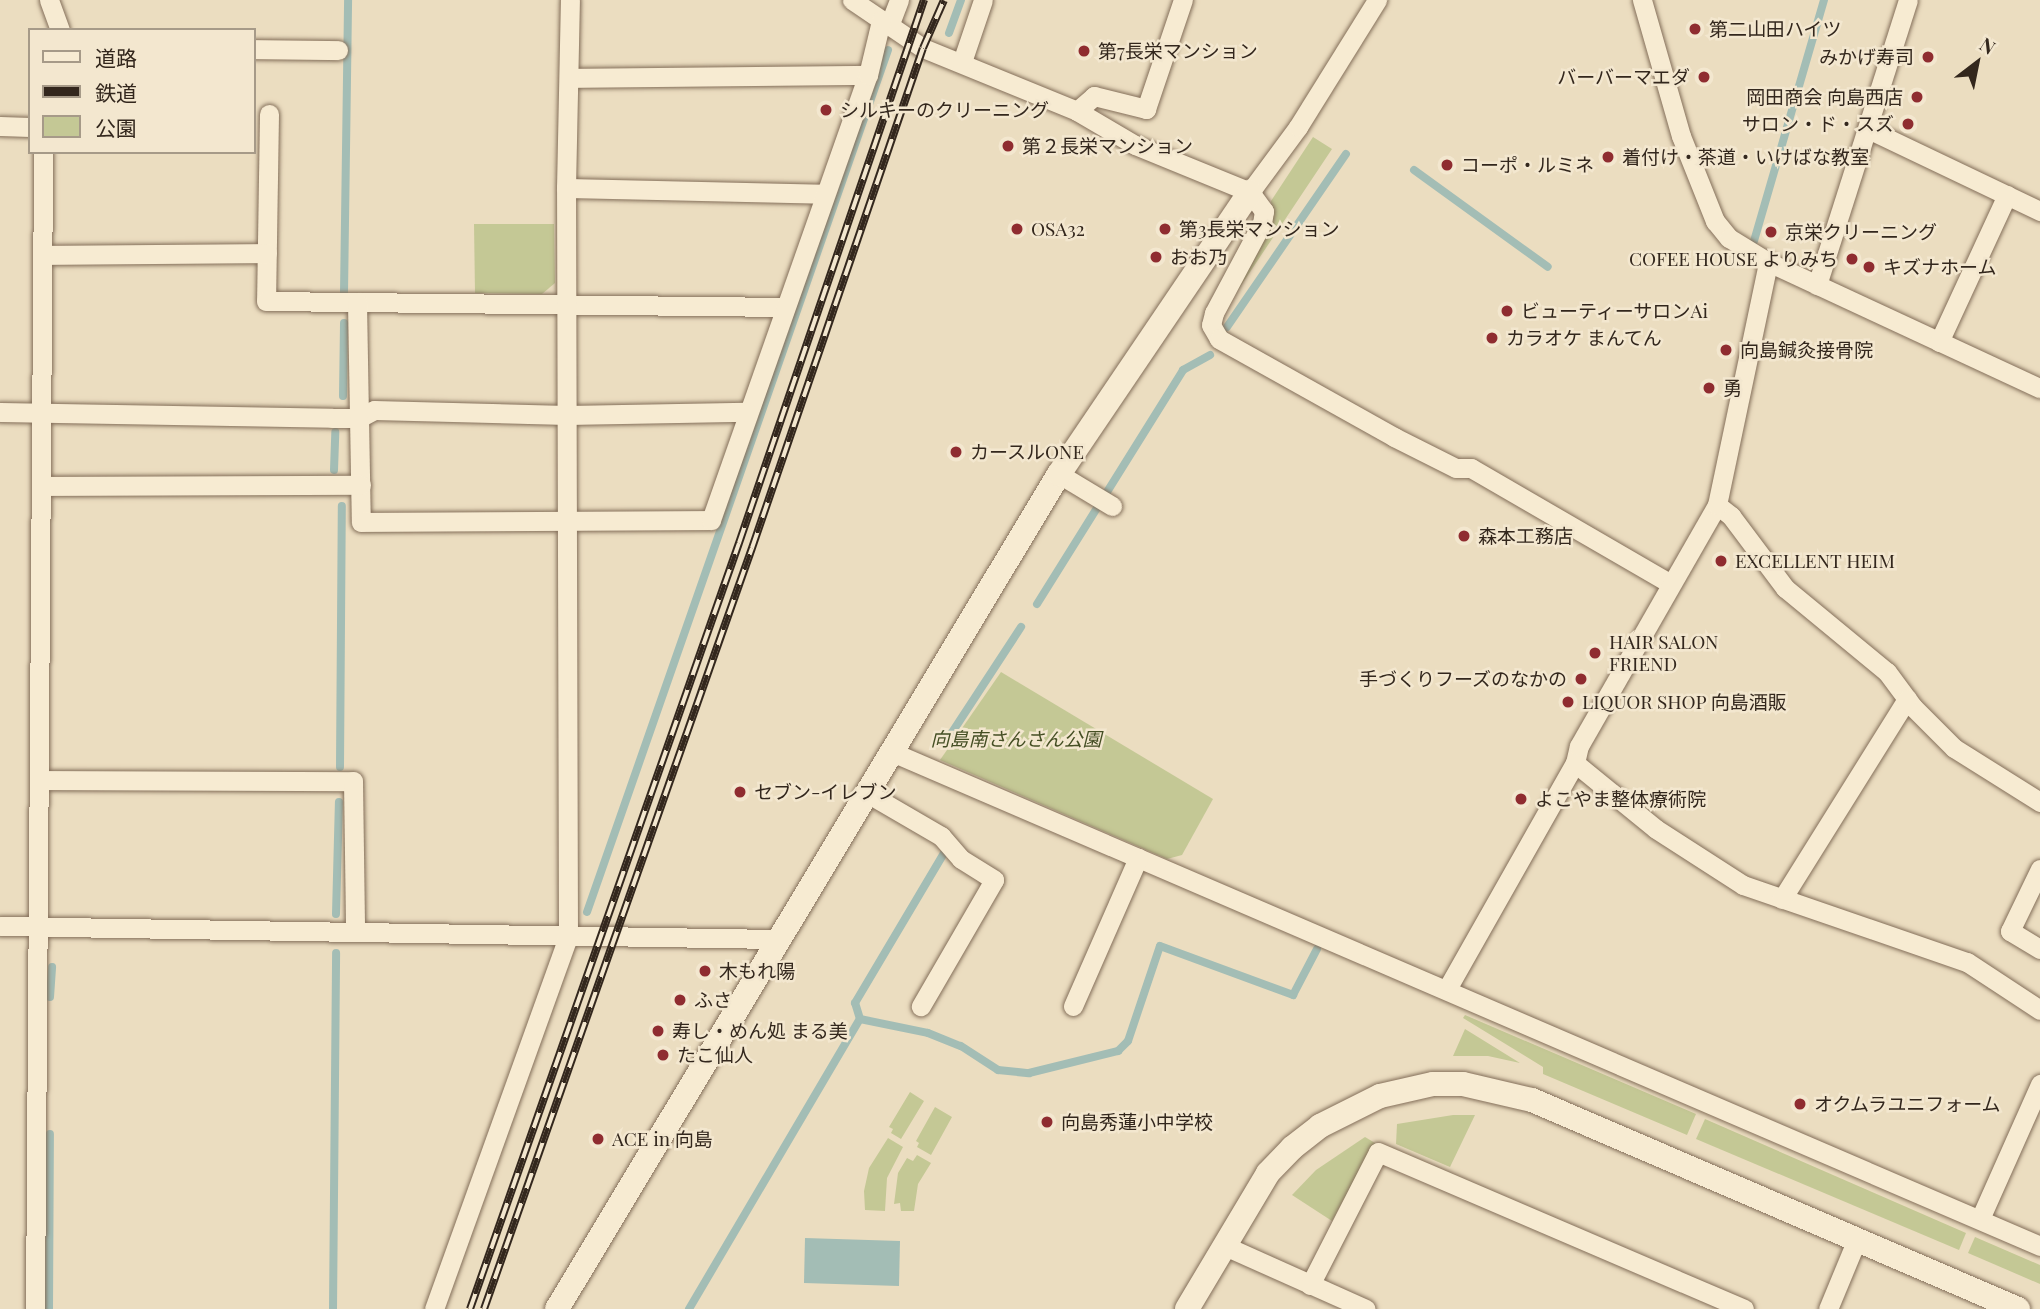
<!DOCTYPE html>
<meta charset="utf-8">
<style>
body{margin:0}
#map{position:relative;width:2040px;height:1309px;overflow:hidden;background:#ebddc0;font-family:"Playfair Display","Noto Sans JP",serif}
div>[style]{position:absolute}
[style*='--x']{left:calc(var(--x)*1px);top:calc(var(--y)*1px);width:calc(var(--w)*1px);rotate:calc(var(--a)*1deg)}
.green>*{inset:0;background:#c4c895}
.water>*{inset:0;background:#a3bdb5}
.stream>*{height:8px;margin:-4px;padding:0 4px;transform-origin:4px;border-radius:4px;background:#a3bdb5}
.roads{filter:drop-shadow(0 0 2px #836e59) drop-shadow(0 0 2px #836e59)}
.minor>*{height:19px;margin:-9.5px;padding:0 9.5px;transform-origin:9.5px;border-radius:9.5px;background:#f7ebd2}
.tertiary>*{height:24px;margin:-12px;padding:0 12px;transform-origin:12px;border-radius:12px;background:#f7ebd2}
.rail>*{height:8px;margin-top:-4px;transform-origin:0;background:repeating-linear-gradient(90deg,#f3e7cf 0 16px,#33271d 0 32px);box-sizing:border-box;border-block:2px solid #33271d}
.dots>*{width:19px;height:19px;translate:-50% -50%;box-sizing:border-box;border:4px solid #f3e7cf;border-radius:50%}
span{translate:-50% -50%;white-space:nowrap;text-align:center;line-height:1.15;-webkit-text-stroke:5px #f3e7cf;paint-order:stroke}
.poi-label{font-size:19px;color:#33271d}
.left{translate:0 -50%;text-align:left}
.right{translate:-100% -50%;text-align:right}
.park-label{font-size:19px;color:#454f24;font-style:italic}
.legend{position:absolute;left:28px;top:28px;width:228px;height:126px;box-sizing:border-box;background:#f3e7cf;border:2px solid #a69a88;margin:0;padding:9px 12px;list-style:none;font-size:21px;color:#33271d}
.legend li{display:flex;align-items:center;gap:14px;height:35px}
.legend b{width:35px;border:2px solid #a69a88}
.north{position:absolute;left:1942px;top:28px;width:70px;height:70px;-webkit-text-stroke:5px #f3e7cf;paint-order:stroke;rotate:32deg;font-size:19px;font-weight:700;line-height:28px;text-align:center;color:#33271d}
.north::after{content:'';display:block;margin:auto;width:24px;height:32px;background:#33271d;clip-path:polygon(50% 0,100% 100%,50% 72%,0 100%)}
</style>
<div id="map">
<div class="green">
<i style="clip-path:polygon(1313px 137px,1332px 149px,1230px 302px,1272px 217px,1271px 201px)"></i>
<i style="clip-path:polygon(474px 224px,554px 224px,555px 283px,542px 294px,475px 293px)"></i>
<i style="clip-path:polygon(1001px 672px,1213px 799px,1182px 855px,1167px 859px,940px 760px)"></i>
<i style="clip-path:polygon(1465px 1015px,1696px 1114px,1687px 1135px,1543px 1074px,1543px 1067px,1463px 1018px)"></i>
<i style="clip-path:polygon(1465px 1029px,1520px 1063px,1488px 1056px,1453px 1056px)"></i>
<i style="clip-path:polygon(910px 1092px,924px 1101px,901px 1139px,891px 1133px,893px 1129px,889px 1127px)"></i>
<i style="clip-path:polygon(935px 1107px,952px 1117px,931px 1155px,917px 1147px,919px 1143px,916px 1141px)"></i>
<i style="clip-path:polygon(1453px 1115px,1475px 1115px,1450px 1167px,1396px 1144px,1397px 1124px)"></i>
<i style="clip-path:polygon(1705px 1119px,1966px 1233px,1959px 1250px,1696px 1139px)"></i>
<i style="clip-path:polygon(1365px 1137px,1375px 1143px,1332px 1221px,1292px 1195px,1316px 1170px)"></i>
<i style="clip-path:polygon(888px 1138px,903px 1147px,887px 1178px,885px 1211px,865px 1210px,864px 1191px,869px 1168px)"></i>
<i style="clip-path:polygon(917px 1155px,931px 1163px,918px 1184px,914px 1211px,901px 1211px,900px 1203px,894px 1204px,898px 1173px,907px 1158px,913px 1161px)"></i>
<i style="clip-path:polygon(1975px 1237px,2040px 1265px,2040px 1284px,1968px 1253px)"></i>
</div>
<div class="water">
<i style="clip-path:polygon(805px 1238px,900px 1241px,899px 1286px,804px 1283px)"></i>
</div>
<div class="stream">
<i style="--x:949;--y:33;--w:35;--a:-70"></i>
<i style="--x:1414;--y:170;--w:165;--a:35.9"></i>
<i style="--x:1754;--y:241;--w:251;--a:-73.8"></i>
<i style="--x:344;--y:293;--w:293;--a:-89.2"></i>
<i style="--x:1227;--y:327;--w:210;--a:-55.5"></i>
<i style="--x:343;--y:396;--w:73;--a:-89.2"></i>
<i style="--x:334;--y:470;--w:38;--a:-88"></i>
<i style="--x:1037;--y:604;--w:276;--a:-58"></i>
<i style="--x:1183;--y:370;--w:31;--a:-29"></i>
<i style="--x:951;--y:734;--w:128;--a:-56.8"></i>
<i style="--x:340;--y:767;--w:261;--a:-89.6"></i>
<i style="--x:587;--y:912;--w:913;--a:-70.75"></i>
<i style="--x:336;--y:914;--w:112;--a:-88.5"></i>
<i style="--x:50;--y:997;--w:30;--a:-86"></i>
<i style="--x:860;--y:1019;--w:17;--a:-107"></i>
<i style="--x:855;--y:1003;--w:174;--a:-59.3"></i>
<i style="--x:49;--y:1309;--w:175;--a:-89.7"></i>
<i style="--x:333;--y:1309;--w:356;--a:-89.5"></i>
<i style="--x:689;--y:1309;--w:337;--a:-59.5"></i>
<i style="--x:860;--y:1019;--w:69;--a:11.6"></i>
<i style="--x:928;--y:1033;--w:35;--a:22"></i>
<i style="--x:961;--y:1046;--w:44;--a:33"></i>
<i style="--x:998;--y:1070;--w:31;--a:6"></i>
<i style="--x:1029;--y:1073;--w:92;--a:-13.9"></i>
<i style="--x:1118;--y:1051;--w:14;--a:-45"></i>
<i style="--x:1128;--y:1041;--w:100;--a:-71.4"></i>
<i style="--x:1160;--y:946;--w:142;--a:20.2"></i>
<i style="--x:1293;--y:995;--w:52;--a:-62.4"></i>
</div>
<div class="roads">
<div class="minor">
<i style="--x:49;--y:0;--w:32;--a:70"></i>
<i style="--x:852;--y:0;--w:86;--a:34.1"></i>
<i style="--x:923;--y:48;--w:166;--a:22.2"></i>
<i style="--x:1077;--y:111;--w:67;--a:30.4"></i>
<i style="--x:1135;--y:145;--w:124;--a:22.2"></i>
<i style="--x:1250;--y:192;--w:24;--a:54"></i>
<i style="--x:1264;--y:211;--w:12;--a:99"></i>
<i style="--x:1262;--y:223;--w:102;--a:118.1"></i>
<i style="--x:1214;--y:313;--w:12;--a:104"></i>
<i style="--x:1211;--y:325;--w:16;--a:60"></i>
<i style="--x:1219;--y:339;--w:201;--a:29.2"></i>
<i style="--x:1394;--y:437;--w:69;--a:26.6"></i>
<i style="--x:1456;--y:468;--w:15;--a:0"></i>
<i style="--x:1471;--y:468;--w:231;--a:30.1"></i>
<i style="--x:1642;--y:0;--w:141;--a:74"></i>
<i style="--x:1681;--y:136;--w:92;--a:68.2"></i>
<i style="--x:1715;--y:221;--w:22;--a:51"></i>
<i style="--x:1729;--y:238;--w:46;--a:31.6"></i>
<i style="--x:1768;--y:262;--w:300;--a:24.9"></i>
<i style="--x:889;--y:26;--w:28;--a:-69"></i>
<i style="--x:254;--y:49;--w:84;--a:0.7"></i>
<i style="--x:962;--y:62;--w:65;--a:-71.3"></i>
<i style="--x:569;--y:78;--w:299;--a:-0.6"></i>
<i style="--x:1077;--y:111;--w:23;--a:-41"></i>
<i style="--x:1094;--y:96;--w:54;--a:14"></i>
<i style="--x:1146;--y:109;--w:115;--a:-71.3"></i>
<i style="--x:269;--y:114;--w:187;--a:90.9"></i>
<i style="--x:266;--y:301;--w:519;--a:0.66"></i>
<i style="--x:0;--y:126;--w:30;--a:2"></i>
<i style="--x:1868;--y:129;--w:191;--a:25.5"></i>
<i style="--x:566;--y:188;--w:259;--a:1.3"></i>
<i style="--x:1250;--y:192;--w:81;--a:-53.6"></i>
<i style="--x:1298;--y:127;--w:150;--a:-58.1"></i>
<i style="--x:43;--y:255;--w:224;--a:-0.5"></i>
<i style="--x:1817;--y:285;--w:299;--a:-72.3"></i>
<i style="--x:357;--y:302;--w:220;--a:89"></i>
<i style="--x:361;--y:522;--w:350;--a:-0.3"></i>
<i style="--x:711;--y:520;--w:472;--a:-70.6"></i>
<i style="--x:868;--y:75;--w:56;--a:-76.5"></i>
<i style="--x:1939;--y:342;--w:162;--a:-65.2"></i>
<i style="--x:0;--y:412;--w:332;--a:1"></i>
<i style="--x:332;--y:418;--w:27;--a:0"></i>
<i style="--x:359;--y:418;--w:17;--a:-28"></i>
<i style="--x:374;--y:410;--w:193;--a:1.5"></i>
<i style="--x:567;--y:415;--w:180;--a:-1"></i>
<i style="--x:1059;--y:474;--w:62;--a:31.1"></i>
<i style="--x:41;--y:486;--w:320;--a:-0.2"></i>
<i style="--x:1717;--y:505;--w:18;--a:38"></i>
<i style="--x:1731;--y:516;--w:90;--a:53.1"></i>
<i style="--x:1785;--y:588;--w:132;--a:39.5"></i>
<i style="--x:1887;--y:672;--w:44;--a:53.4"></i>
<i style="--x:1913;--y:707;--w:58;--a:45"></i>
<i style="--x:1954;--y:748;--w:102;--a:32.1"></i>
<i style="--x:892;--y:752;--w:1250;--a:23.28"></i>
<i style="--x:1575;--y:763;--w:104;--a:39.2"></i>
<i style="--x:1656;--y:829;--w:103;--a:32.8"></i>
<i style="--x:1743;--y:885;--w:237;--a:19"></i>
<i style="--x:1967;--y:962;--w:87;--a:33.3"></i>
<i style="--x:39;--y:780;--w:314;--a:0.2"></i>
<i style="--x:353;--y:781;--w:149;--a:89.2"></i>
<i style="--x:867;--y:793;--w:86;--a:30.2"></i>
<i style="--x:941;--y:836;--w:30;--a:49"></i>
<i style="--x:961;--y:859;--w:39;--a:32"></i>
<i style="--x:994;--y:880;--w:146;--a:120.1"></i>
<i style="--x:2040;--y:869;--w:69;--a:115.8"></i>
<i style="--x:2010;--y:931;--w:35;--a:31"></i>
<i style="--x:1782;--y:899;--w:236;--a:-58"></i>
<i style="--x:0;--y:926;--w:779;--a:0.96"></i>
<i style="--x:1447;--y:989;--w:260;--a:-60.5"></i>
<i style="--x:1575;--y:763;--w:17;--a:-77"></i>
<i style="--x:1579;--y:746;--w:278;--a:-60.2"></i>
<i style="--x:1717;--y:505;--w:248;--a:-78.1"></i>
<i style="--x:1073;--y:1006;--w:162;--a:-66.3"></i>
<i style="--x:1980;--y:1219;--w:148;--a:-66"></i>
<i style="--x:1225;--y:1246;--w:154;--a:24.1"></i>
<i style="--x:1310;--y:1285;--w:149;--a:-62.9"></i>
<i style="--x:1378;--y:1152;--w:398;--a:23.2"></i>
<i style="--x:35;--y:1309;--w:1157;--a:-89.6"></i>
<i style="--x:434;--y:1309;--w:396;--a:-70.2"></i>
<i style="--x:568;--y:936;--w:748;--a:-90.15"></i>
<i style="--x:566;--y:188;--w:188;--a:-88.8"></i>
<i style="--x:1828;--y:1309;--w:76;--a:-67.5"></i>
</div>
<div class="tertiary">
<i style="--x:557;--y:1309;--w:974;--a:-58.99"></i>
<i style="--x:1059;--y:474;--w:341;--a:-55.9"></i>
<i style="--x:1187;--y:1309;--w:158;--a:-59.2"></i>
<i style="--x:1268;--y:1173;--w:35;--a:-46"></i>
<i style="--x:1292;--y:1148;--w:36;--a:-38"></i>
<i style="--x:1320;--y:1126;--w:67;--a:-26.6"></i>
<i style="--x:1380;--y:1096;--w:54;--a:-12.8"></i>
<i style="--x:1433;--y:1084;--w:30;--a:0"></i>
<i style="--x:1463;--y:1084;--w:71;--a:13.1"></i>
<i style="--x:1532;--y:1100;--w:529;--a:23.27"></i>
</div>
</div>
<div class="rail">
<i style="--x:470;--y:1309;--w:812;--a:-70.65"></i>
<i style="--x:739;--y:543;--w:574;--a:-71.19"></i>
<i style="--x:484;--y:1309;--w:807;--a:-70.6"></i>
<i style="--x:752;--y:548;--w:528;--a:-71.12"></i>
<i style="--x:923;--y:48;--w:52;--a:-66.4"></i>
</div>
<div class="dots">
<i style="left:1695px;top:29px;background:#8f2c30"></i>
<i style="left:1084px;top:51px;background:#8f2c30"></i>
<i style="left:1928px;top:57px;background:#8f2c30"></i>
<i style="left:1704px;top:77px;background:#8f2c30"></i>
<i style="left:1917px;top:97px;background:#8f2c30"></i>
<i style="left:826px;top:110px;background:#8f2c30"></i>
<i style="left:1908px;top:124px;background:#8f2c30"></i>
<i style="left:1008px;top:146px;background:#8f2c30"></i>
<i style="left:1608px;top:157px;background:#8f2c30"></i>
<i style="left:1447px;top:165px;background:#8f2c30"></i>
<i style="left:1017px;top:229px;background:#8f2c30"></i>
<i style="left:1165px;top:229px;background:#8f2c30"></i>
<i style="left:1771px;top:232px;background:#8f2c30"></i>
<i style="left:1156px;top:257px;background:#8f2c30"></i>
<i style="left:1852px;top:259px;background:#8f2c30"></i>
<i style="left:1869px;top:267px;background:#8f2c30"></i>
<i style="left:1507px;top:311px;background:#8f2c30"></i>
<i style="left:1492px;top:338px;background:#8f2c30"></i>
<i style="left:1726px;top:350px;background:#8f2c30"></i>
<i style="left:1709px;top:388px;background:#8f2c30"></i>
<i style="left:956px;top:452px;background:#8f2c30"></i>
<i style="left:1464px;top:536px;background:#8f2c30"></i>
<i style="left:1721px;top:561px;background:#8f2c30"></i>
<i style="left:1595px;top:653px;background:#8f2c30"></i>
<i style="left:1581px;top:679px;background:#8f2c30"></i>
<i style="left:1568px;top:702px;background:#8f2c30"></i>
<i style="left:740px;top:792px;background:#8f2c30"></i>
<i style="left:1521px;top:799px;background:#8f2c30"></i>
<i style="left:705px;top:971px;background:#8f2c30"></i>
<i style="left:680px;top:1000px;background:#8f2c30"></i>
<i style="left:658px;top:1031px;background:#8f2c30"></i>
<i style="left:663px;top:1055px;background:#8f2c30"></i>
<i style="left:1800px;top:1104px;background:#8f2c30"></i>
<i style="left:1047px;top:1122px;background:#8f2c30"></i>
<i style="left:598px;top:1139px;background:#8f2c30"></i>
</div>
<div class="poi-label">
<span class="left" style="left:1709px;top:29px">第二山田ハイツ</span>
<span class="left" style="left:1098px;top:51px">第7長栄マンション</span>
<span class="right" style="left:1914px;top:57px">みかげ寿司</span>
<span class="right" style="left:1690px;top:77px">バーバーマエダ</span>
<span class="right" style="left:1903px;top:97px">岡田商会 向島西店</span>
<span class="left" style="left:840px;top:110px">シルキーのクリーニング</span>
<span class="right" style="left:1894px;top:124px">サロン・ド・スズ</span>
<span class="left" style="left:1022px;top:146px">第２長栄マンション</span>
<span class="left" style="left:1622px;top:157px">着付け・茶道・いけばな教室</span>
<span class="left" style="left:1461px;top:165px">コーポ・ルミネ</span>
<span class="left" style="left:1031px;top:229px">OSA32</span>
<span class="left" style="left:1179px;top:229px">第3長栄マンション</span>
<span class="left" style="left:1785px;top:232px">京栄クリーニング</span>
<span class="left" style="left:1170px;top:257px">おお乃</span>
<span class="right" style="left:1838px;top:259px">COFEE HOUSE よりみち</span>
<span class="left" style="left:1883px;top:267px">キズナホーム</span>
<span class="left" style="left:1521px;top:311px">ビューティーサロンAi</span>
<span class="left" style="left:1506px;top:338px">カラオケ まんてん</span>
<span class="left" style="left:1740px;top:350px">向島鍼灸接骨院</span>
<span class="left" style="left:1723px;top:388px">勇</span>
<span class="left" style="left:970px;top:452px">カースルONE</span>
<span class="left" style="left:1478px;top:536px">森本工務店</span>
<span class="left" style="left:1735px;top:561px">EXCELLENT HEIM</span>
<span class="left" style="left:1609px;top:653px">HAIR SALON<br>FRIEND</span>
<span class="right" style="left:1567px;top:679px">手づくりフーズのなかの</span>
<span class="left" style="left:1582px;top:702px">LIQUOR SHOP 向島酒販</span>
<span class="left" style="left:754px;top:792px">セブン-イレブン</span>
<span class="left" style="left:1535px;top:799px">よこやま整体療術院</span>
<span class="left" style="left:719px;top:971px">木もれ陽</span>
<span class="left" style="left:694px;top:1000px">ふさ</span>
<span class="left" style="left:672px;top:1031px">寿し・めん処 まる美</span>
<span class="left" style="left:677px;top:1055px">たこ仙人</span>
<span class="left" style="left:1814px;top:1104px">オクムラユニフォーム</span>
<span class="left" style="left:1061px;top:1122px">向島秀蓮小中学校</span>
<span class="left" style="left:612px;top:1139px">ACE in 向島</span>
</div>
<div class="park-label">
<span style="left:1016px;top:739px">向島南さんさん公園</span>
</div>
<ul class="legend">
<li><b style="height:9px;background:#f7ebd2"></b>道路</li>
<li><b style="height:9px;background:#33271d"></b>鉄道</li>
<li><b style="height:19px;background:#c4c895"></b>公園</li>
</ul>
<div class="north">N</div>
</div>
